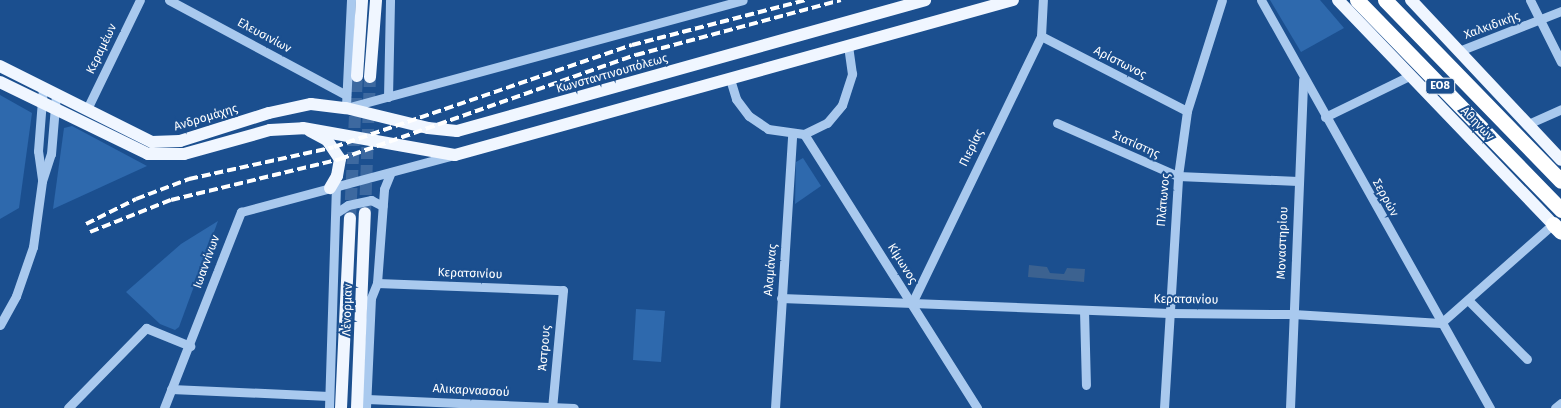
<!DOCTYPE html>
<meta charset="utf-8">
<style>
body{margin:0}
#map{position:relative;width:1561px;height:408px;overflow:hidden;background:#1b4f8f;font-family:"Fira Sans",sans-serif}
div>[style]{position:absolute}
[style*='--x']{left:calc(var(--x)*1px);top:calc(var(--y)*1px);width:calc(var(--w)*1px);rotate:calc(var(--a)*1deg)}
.green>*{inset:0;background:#2e69ad}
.water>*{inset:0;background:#3c6290}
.major-tunnel>*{height:12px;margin-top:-6px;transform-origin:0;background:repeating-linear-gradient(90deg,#3d69a0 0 12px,transparent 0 18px)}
.minor>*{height:9px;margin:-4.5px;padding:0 4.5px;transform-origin:4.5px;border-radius:4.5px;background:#a9c9ee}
.major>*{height:12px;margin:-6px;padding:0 6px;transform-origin:6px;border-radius:6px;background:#f0f6ff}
.highway>*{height:15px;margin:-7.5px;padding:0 7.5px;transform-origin:7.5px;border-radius:7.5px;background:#fff}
.rail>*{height:4px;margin-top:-2px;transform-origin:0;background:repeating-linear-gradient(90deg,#fff 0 9px,transparent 0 13px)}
span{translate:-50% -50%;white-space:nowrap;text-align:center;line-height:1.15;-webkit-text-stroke:4px #1b4f8f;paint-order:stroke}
.shield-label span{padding:1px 4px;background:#1b4f8f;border:1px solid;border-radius:4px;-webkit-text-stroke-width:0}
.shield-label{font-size:11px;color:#fff;font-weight:700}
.street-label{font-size:12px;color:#fff}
</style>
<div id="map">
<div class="green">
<i style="clip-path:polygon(1270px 0,1320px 0,1344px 28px,1301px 52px)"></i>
<i style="clip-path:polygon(0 95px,32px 113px,19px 208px,0 219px)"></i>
<i style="clip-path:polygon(72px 126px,147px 166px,53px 209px,64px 128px)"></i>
<i style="clip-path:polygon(803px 158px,821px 186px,795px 204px,796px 162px)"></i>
<i style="clip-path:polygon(218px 221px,179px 327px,175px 330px,160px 324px,126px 292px,181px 244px)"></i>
<i style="clip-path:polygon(636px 309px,665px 311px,661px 362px,633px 360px)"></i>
</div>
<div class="water">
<i style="clip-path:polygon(1029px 265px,1047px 267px,1050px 273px,1064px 274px,1067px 268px,1085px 269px,1084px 282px,1028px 277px)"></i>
</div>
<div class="major-tunnel">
<i style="--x:365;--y:213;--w:136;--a:-87.9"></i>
<i style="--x:350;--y:218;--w:142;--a:-87.2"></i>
</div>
<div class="minor">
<i style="--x:169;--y:0;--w:201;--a:28.2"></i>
<i style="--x:351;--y:0;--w:108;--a:92.7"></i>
<i style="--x:346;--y:108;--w:411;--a:-15.2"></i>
<i style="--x:1261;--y:0;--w:468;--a:60.7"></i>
<i style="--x:1530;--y:0;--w:69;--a:63.4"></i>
<i style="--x:1041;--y:36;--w:164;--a:27.2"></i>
<i style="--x:1459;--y:51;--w:110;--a:-21.4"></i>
<i style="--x:730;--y:79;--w:21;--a:73"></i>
<i style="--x:736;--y:99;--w:21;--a:53"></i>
<i style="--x:749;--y:116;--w:23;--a:34"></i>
<i style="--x:768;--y:129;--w:36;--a:8"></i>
<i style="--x:804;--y:134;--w:25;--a:-26"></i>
<i style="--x:827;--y:123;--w:23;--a:-50"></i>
<i style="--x:842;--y:105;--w:33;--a:-72"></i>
<i style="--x:852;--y:74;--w:28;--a:-98"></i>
<i style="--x:388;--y:97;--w:97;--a:-88.8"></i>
<i style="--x:87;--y:109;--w:121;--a:-64.1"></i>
<i style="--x:1325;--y:117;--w:93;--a:-26"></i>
<i style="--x:1057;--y:123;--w:132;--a:23.7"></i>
<i style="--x:1178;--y:176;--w:120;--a:2.4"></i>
<i style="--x:1528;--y:124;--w:36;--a:-24"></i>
<i style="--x:804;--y:134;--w:324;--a:57.7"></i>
<i style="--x:42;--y:179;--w:28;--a:-98"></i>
<i style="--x:38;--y:151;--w:64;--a:-85.5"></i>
<i style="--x:336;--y:213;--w:14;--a:-34"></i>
<i style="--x:348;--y:205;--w:24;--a:-12"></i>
<i style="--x:371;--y:200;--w:13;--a:27"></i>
<i style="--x:377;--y:283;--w:186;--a:2.2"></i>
<i style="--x:563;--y:290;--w:119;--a:95.3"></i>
<i style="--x:781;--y:298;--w:388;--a:2.2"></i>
<i style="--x:1169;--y:313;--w:124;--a:0.5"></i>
<i style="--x:1293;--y:314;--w:148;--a:3.5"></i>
<i style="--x:1441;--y:323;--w:149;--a:-41.5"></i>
<i style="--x:1469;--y:301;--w:82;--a:45"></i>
<i style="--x:912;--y:303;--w:297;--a:-64.2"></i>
<i style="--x:1041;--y:36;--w:36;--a:-87"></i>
<i style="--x:1084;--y:310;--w:75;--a:88.5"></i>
<i style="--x:0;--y:325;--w:33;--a:-61"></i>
<i style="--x:16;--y:296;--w:52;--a:-70.9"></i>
<i style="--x:33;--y:247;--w:67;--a:-82.2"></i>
<i style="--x:42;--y:181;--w:28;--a:-72"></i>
<i style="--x:51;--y:154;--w:60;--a:-85.2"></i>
<i style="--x:171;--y:389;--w:158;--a:2.5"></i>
<i style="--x:367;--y:399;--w:207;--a:2.5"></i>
<i style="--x:68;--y:408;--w:112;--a:-45.7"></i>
<i style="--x:146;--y:328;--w:48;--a:22.2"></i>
<i style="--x:164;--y:408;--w:211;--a:-68.6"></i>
<i style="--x:241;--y:212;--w:216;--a:-15"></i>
<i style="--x:329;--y:408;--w:222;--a:-88.2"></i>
<i style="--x:366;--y:408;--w:110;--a:-87.4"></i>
<i style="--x:371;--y:298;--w:16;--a:-68"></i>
<i style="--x:377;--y:283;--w:94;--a:-85.7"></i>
<i style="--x:384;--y:189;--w:18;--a:-68"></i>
<i style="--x:775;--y:408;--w:274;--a:-86.4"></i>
<i style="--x:1164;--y:408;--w:232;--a:-86.5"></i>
<i style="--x:1178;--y:176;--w:66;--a:-82.1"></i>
<i style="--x:1187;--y:111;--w:116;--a:-72.5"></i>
<i style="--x:1290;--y:408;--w:329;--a:-87.7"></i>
<i style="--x:1555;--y:408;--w:8;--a:-40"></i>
</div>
<div class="major">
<i style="--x:1338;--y:0;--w:310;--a:46.2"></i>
<i style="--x:1411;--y:0;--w:219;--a:46.8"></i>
<i style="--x:0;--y:66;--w:170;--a:26.6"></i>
<i style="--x:152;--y:142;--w:28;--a:-2"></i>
<i style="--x:180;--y:141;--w:93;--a:-17.5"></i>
<i style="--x:269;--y:113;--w:43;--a:-12.1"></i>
<i style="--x:311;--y:104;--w:35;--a:7"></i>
<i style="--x:346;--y:108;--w:84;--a:13.7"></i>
<i style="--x:428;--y:128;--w:29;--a:6"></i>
<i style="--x:457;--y:131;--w:486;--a:-15.6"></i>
<i style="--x:357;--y:76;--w:76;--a:-86.2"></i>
<i style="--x:370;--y:77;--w:77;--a:-85.5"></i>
<i style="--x:0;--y:82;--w:165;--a:25.9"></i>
<i style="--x:148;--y:154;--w:36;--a:0"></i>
<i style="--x:184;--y:154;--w:89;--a:-15.6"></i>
<i style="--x:270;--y:130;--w:33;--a:-3"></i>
<i style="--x:303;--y:128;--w:154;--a:10.1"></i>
<i style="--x:455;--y:155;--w:579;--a:-15.52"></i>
<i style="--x:310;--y:131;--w:19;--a:28"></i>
<i style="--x:327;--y:140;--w:23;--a:56"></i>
<i style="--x:340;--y:159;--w:17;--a:100"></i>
<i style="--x:337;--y:176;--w:14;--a:120"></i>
<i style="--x:341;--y:408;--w:190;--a:-87.3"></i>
<i style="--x:357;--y:408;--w:195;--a:-87.7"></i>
</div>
<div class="highway">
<i style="--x:1357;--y:0;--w:293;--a:45.8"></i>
<i style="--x:1385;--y:0;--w:252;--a:45.8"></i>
<i style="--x:1553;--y:224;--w:11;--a:45"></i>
</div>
<div class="rail">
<i style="--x:86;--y:224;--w:56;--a:-26.6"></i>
<i style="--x:136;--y:199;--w:57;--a:-20.7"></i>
<i style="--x:189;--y:179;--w:148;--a:-12.4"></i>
<i style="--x:334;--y:147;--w:315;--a:-18.9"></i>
<i style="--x:632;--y:45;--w:180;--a:-14.5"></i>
<i style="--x:90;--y:232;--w:87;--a:-21.6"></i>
<i style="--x:171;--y:200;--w:174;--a:-13.6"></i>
<i style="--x:340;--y:159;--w:314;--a:-19.4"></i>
<i style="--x:636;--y:55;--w:212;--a:-15"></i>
</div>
<div class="shield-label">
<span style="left:1440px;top:86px">ΕΟ8</span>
</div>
<div class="street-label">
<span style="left:1492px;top:26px;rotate:-20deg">Χαλκιδικής</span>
<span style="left:264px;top:36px;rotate:28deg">Ελευσινίων</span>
<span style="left:102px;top:49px;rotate:-64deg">Κεραμέων</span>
<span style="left:1120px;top:63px;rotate:27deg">Αρίστωνος</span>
<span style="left:612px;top:74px;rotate:-16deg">Κωνσταντινουπόλεως</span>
<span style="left:206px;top:118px;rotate:-17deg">Ανδρομάχης</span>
<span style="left:1477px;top:124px;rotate:46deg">Αθηνών</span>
<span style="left:1136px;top:145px;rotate:24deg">Σιατίστης</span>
<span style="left:972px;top:148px;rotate:-64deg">Πιερίας</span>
<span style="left:1385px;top:198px;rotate:61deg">Σερρών</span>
<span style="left:1164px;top:200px;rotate:-85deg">Πλάτωνος</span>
<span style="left:1283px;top:243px;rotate:-88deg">Μοναστηρίου</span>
<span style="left:207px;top:262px;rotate:-70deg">Ιωαννίνων</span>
<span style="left:902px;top:264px;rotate:58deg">Κίμωνος</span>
<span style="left:771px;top:270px;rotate:-85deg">Αλαμάνας</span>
<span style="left:470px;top:274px;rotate:2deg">Κερατσινίου</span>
<span style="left:1186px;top:300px;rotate:1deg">Κερατσινίου</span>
<span style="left:348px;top:310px;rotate:-88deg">Λένορμαν</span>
<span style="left:545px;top:348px;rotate:-85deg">Άστρους</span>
<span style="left:471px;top:391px;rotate:3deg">Αλικαρνασσού</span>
</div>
</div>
